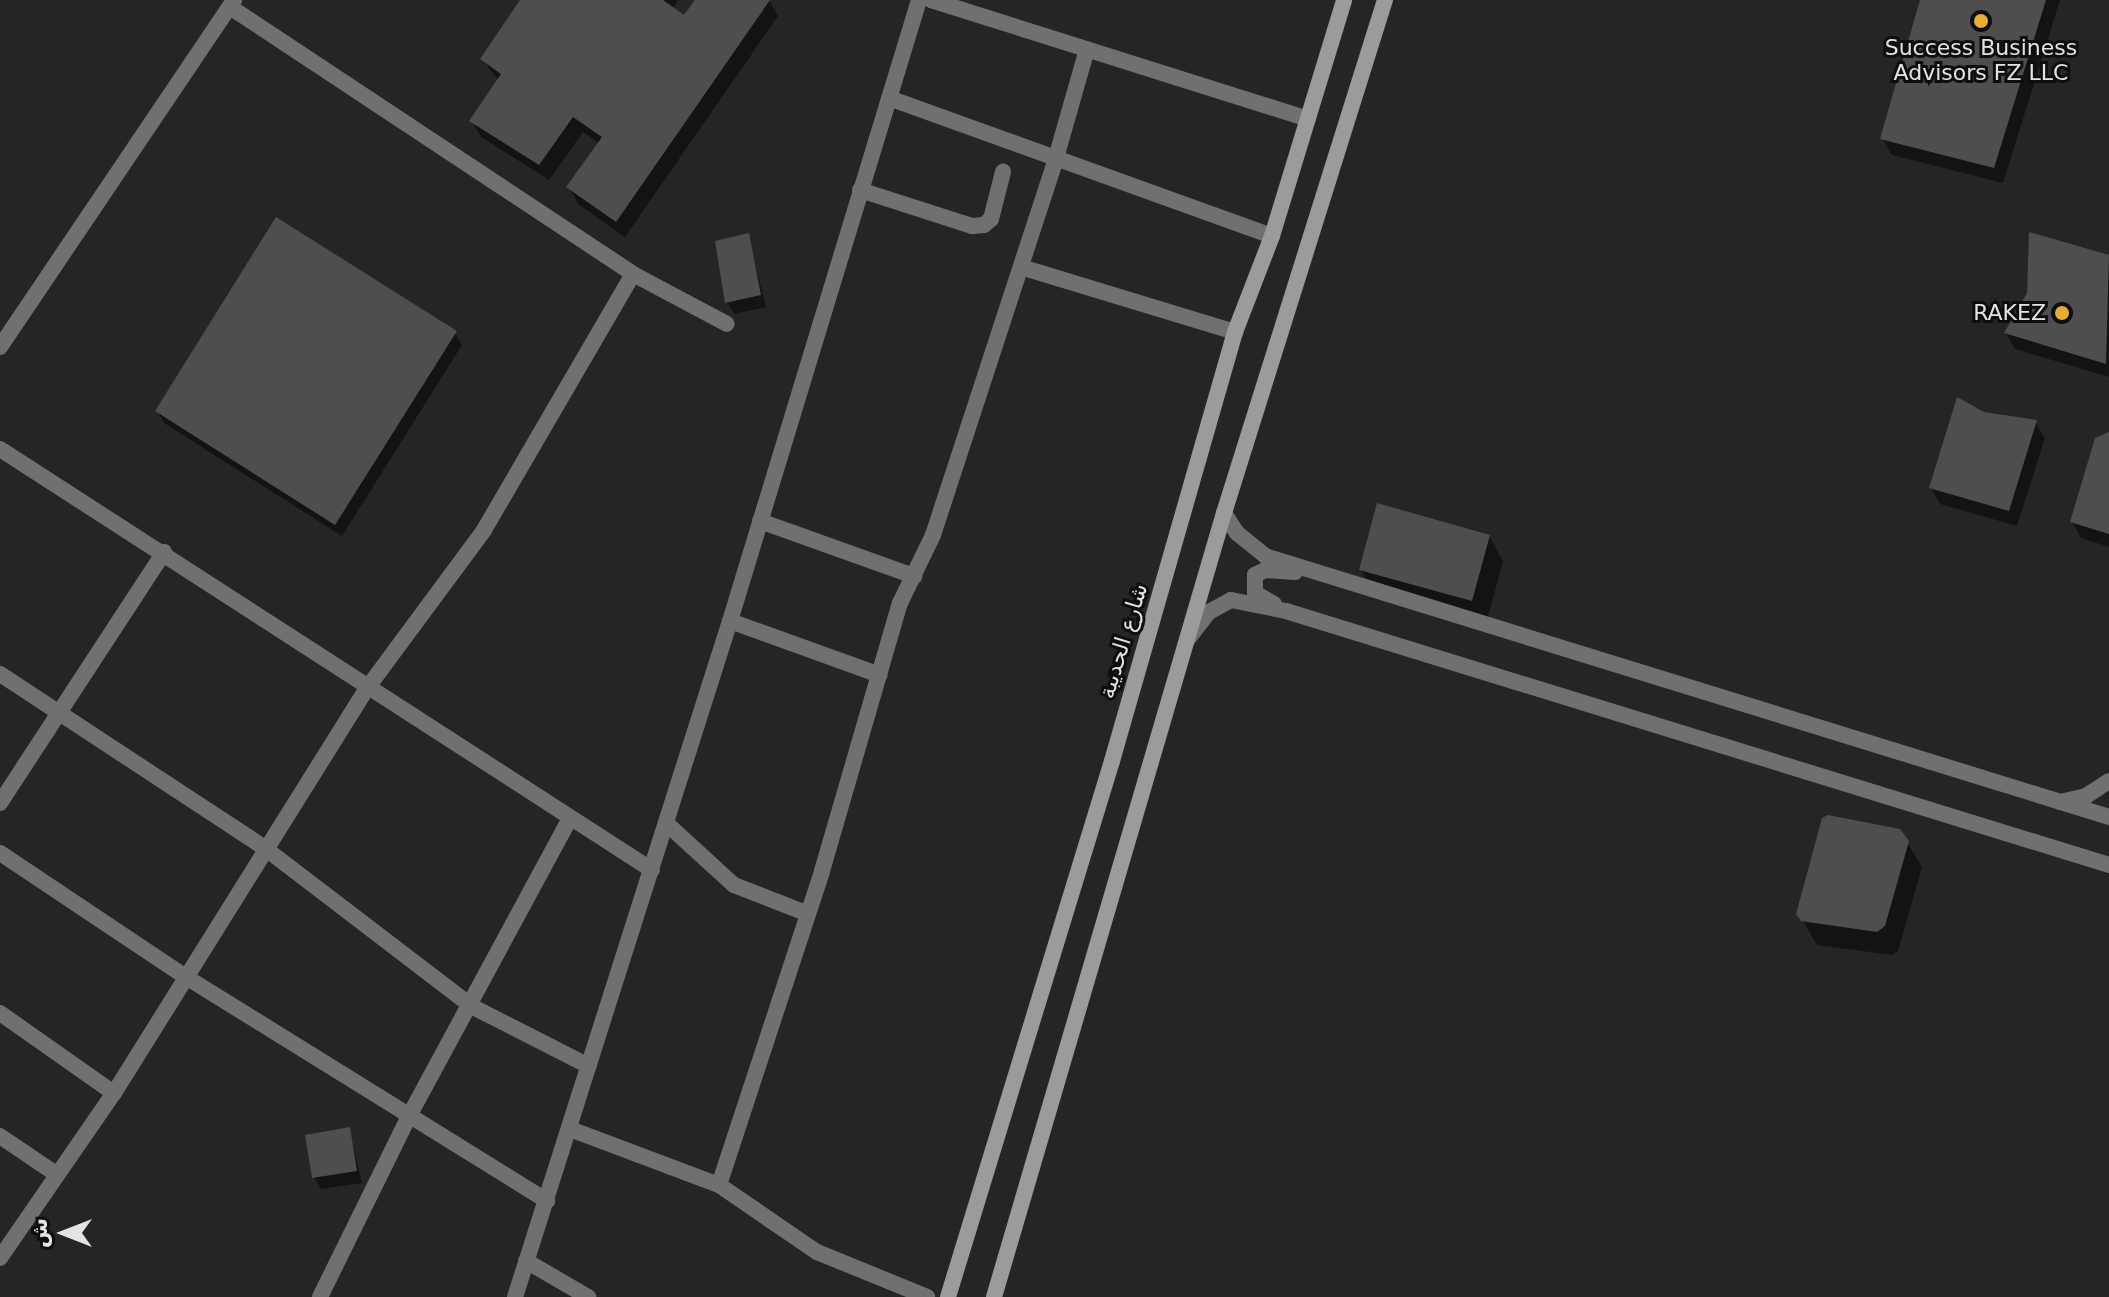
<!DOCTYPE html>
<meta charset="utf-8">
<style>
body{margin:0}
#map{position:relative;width:2109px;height:1297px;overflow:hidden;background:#252427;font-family:"DejaVu Sans","Noto Naskh Arabic",sans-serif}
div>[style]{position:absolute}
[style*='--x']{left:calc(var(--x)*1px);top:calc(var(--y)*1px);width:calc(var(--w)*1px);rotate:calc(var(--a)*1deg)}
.shadow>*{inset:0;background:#0007}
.building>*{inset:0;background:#4e4e51}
.pedestrian>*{height:16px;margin:-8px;padding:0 8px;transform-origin:8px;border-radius:8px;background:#707072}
.minor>*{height:16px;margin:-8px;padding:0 8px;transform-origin:8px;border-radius:8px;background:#707072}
.tertiary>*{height:16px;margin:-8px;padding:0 8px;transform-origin:8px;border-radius:8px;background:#707072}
.secondary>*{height:16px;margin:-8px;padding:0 8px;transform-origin:8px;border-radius:8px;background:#9b9b9d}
.dots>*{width:22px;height:22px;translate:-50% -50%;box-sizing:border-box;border:4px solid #0e0e0f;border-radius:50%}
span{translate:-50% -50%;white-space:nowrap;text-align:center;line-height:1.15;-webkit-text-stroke:6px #0e0e0f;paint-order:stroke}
.poi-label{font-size:22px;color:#e3e3e5}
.right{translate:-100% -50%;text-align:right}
.street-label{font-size:22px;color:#e3e3e5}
.north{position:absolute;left:24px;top:1193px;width:80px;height:80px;-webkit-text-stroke:6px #0e0e0f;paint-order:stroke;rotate:270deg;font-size:22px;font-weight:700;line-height:32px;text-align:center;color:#e3e3e5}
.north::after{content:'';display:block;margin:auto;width:28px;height:36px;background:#e3e3e5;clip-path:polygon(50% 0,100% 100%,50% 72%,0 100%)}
</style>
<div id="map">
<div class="shadow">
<i style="clip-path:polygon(522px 0,678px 0,672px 9px,685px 18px,697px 0,769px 0,778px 16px,625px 237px,578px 204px,569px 187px,599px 143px,583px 132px,549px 180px,481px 137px,472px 121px,499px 81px,482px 59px)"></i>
<i style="clip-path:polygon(1922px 0,2060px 0,2003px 183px,1892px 155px,1882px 138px)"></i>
<i style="clip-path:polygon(748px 235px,766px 307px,734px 314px,727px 302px)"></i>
<i style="clip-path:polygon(2031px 235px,2109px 257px,2109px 377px,2015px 349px,2006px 333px,2029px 294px)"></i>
<i style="clip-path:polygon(455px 333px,462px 345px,342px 536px,164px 423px,157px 411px)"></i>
<i style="clip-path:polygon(1984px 414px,2035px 422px,2045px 438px,2017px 526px,1940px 504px,1931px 488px)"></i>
<i style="clip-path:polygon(2109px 443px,2109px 547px,2081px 538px,2072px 522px)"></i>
<i style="clip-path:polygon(1489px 536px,1503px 561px,1486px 624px,1375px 594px,1361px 570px)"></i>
<i style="clip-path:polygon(1907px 842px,1922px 867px,1898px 951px,1892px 955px,1817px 945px,1798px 913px)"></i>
<i style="clip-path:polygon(349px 1129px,362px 1183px,321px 1189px,314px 1177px)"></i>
</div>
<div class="building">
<i style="clip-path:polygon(520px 0,663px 0,684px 15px,695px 0,770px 0,616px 222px,566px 187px,602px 137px,573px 117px,539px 165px,469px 121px,501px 74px,480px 59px)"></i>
<i style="clip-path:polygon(1920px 0,2046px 0,1994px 168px,1880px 139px)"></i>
<i style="clip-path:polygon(276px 217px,457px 331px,335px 525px,155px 411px)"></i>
<i style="clip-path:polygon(2029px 232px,2109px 255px,2106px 364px,2004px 333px,2027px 293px)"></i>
<i style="clip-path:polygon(749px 233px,761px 295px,725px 303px,715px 241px)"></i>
<i style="clip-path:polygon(1957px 397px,1984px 412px,2037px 420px,2009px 511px,1929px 488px)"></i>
<i style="clip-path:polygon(2109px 432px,2109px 534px,2070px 522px,2095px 438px)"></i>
<i style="clip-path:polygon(1377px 503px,1490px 535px,1472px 601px,1359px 570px)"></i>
<i style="clip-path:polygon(1828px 815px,1900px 829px,1909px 841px,1885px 926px,1877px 932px,1801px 921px,1796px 914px,1822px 818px)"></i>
<i style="clip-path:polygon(350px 1127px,357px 1171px,312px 1178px,305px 1135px)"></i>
</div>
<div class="pedestrian">
<i style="--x:471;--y:1006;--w:132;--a:27"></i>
</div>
<div class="minor">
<i style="--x:931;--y:0;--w:395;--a:17.5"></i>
<i style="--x:230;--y:7;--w:483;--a:33.5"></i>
<i style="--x:633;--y:274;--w:106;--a:28"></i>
<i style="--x:889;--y:98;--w:407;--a:19.8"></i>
<i style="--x:860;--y:190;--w:118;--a:17.8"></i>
<i style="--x:972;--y:226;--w:12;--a:-5"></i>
<i style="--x:984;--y:225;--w:9;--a:-41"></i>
<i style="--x:991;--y:219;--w:49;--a:-75.7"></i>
<i style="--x:1021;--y:267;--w:224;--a:16.9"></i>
<i style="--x:760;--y:521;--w:164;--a:19.7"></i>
<i style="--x:730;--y:621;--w:159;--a:19.8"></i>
<i style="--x:0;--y:674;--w:318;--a:33.3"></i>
<i style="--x:266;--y:849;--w:258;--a:37.4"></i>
<i style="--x:0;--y:803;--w:300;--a:-56.8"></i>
<i style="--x:666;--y:823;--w:92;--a:42.4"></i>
<i style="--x:734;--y:885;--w:77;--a:21.3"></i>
<i style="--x:0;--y:853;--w:224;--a:33.7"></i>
<i style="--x:186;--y:977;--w:425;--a:31.8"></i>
<i style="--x:0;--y:1013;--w:139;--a:35.1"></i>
<i style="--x:570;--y:1129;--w:159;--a:20.6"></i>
<i style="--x:719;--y:1185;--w:119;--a:34.4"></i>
<i style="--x:817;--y:1252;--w:119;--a:22.2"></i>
<i style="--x:0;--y:1136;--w:68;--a:34.2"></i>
<i style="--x:719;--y:1185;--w:330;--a:-71.8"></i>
<i style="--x:822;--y:871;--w:279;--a:-73.8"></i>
<i style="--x:900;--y:603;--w:76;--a:-64.1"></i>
<i style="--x:933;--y:535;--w:397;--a:-71.9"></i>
<i style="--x:1056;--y:158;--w:113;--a:-74.1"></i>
<i style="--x:0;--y:1258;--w:201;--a:-55.4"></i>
<i style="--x:114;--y:1093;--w:479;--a:-58"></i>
<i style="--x:368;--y:687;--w:195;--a:-53.5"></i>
<i style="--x:484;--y:530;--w:296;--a:-59.8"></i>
<i style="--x:526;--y:1261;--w:72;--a:30.1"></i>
<i style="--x:320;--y:1297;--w:199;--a:-63.8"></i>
<i style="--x:408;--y:1118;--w:340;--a:-61.6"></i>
</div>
<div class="tertiary">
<i style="--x:0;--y:347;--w:419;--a:-56"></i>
<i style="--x:0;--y:449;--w:776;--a:32.85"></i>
<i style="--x:1224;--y:513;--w:24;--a:57"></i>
<i style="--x:1237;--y:533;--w:36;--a:39"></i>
<i style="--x:1265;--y:556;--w:883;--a:17.18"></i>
<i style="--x:1274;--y:604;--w:22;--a:-150"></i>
<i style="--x:1255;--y:593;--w:18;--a:-90"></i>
<i style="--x:1255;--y:575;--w:11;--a:-27"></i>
<i style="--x:1265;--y:570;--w:30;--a:4"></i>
<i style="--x:1187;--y:640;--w:36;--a:-52"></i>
<i style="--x:1209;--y:612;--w:25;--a:-29"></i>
<i style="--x:1231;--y:600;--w:56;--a:11.3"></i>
<i style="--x:1286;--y:611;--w:861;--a:17.15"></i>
<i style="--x:2060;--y:802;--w:27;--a:-13"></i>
<i style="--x:2086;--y:796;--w:27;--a:-33"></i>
<i style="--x:515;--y:1297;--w:709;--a:-72.36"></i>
<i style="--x:730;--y:621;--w:649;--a:-73.07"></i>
</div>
<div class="secondary">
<i style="--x:948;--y:1297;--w:561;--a:-72.99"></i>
<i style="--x:1112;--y:761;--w:446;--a:-74"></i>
<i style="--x:1235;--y:332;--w:103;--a:-68.9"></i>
<i style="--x:1272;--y:236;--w:247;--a:-73"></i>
<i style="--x:994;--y:1297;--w:817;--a:-73.65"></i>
<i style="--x:1224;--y:513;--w:538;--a:-72.58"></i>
</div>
<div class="dots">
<i style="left:1981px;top:21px;background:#e5ad36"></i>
<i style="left:2062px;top:313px;background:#e5ad36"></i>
</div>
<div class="poi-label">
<span style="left:1981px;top:60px">Success Business<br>Advisors FZ LLC</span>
<span class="right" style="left:2046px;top:313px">RAKEZ</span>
</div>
<div class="street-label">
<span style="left:1123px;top:641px;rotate:-73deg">شارع الحديبة</span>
</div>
<div class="north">ش</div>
</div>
